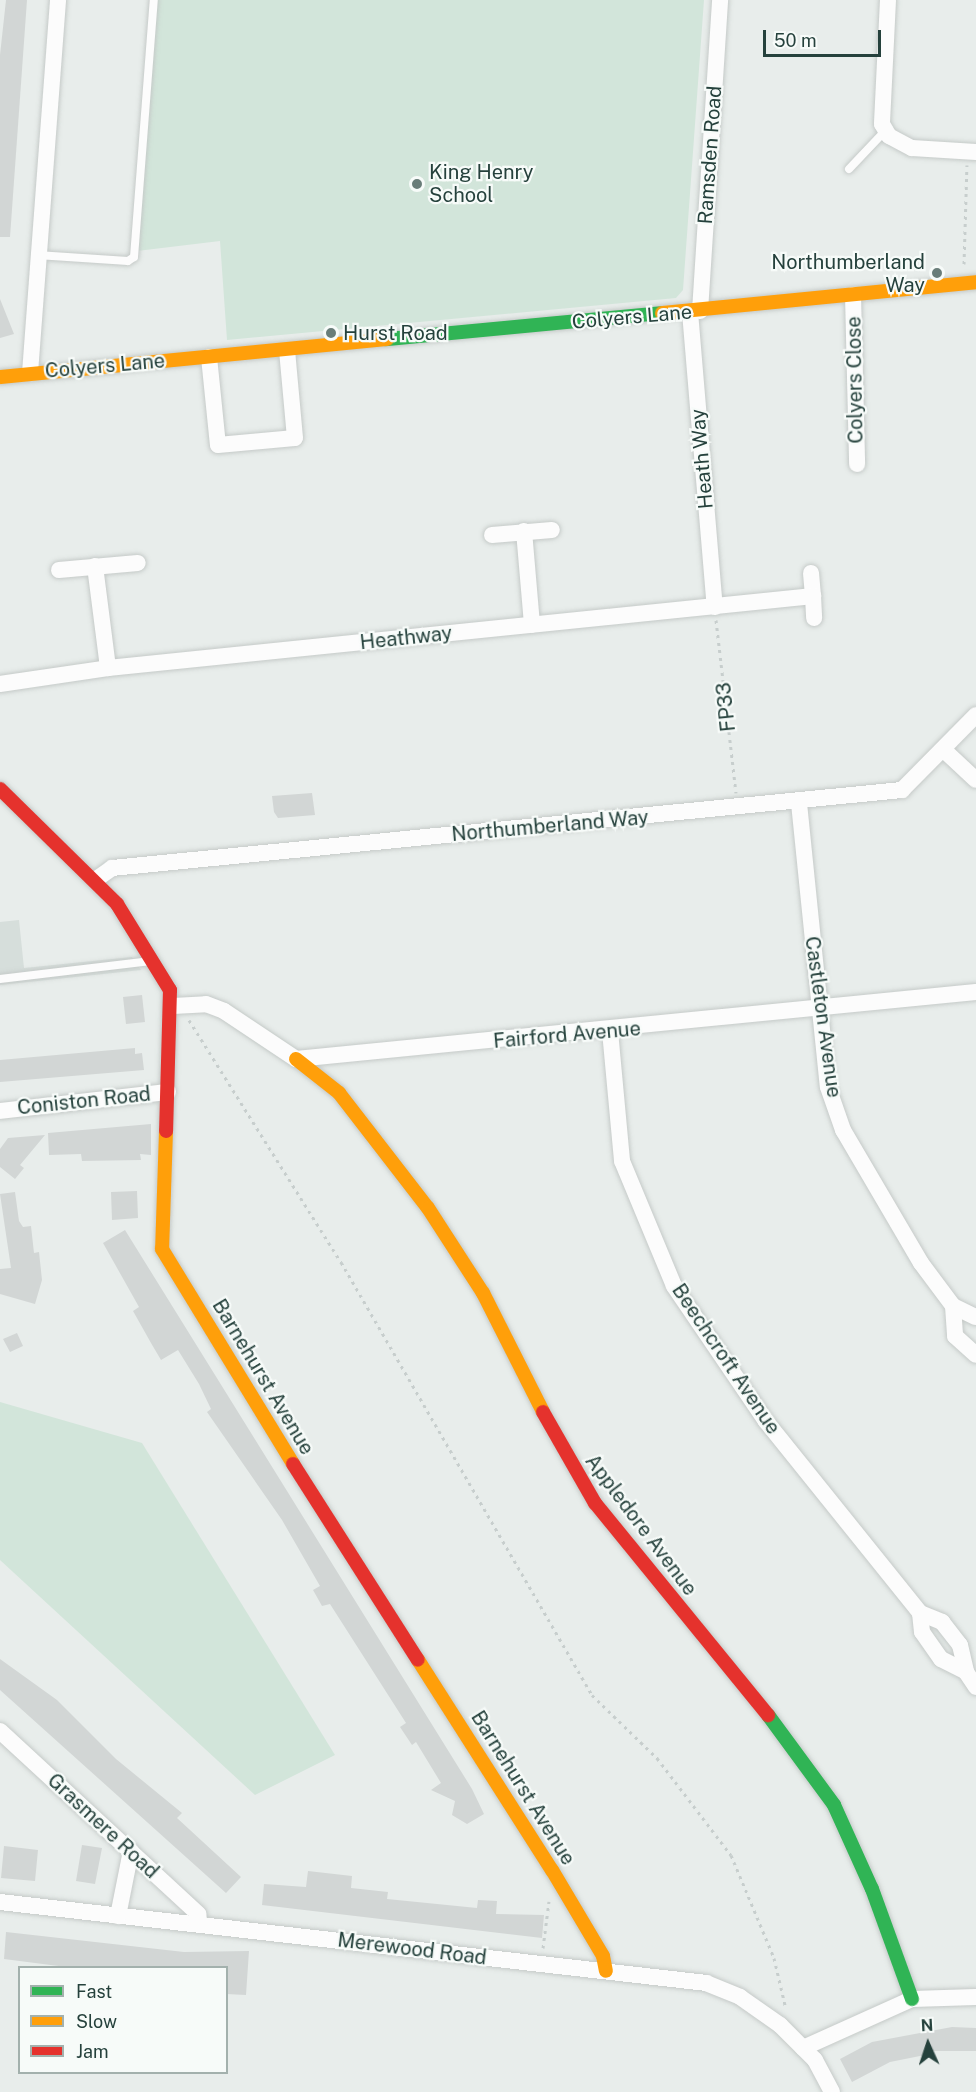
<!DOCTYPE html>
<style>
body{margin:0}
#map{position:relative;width:976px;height:2092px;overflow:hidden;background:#e8edeb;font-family:"Public Sans",sans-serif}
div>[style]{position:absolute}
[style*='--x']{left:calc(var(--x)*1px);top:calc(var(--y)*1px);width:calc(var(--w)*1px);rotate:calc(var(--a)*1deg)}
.built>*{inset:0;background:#d6dedb}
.green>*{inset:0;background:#d2e5da}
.building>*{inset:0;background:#d2d6d5}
.path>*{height:3px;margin-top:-1.5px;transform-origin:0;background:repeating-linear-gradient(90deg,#c7cecd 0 3px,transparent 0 7.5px)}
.roads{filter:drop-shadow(0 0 2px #c5cac8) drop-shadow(0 0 2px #c5cac8)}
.lane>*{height:8px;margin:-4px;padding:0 4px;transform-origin:4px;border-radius:4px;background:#fcfcfc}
.street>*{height:16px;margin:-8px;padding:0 8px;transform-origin:8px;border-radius:8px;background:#fcfcfc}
.fast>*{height:14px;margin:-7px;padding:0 7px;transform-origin:7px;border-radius:7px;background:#30b455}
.slow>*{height:14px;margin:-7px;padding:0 7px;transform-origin:7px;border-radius:7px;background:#ff9f0a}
.jam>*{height:14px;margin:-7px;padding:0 7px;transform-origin:7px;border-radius:7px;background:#e5322d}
.dots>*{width:16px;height:16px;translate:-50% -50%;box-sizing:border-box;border:3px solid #f7fbf9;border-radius:50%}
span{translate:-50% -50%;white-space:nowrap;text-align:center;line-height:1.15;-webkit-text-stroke:4.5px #f7fbf9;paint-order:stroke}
.street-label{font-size:20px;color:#25413c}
.poi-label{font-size:20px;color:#25413c}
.left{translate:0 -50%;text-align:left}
.right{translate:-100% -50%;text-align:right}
.legend{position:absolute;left:18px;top:1966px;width:210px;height:108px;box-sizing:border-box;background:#f7fbf9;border:2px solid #a3b1ad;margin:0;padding:8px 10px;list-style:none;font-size:18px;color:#25413c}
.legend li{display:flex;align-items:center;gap:12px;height:30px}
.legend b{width:30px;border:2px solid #a3b1ad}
.north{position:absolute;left:898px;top:2014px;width:60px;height:60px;-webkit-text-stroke:4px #f7fbf9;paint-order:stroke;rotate:357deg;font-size:16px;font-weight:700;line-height:24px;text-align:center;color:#25413c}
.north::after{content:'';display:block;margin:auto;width:21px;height:27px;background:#25413c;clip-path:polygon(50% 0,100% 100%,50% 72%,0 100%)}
.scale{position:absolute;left:763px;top:30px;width:118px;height:27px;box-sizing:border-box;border:3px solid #25413c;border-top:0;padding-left:8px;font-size:18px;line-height:21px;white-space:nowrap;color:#25413c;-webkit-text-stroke:4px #f7fbf9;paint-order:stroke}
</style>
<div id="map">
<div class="built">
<i style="clip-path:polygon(19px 920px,24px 968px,132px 957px,141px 970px,0 985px,0 922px)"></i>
</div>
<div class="green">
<i style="clip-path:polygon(157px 0,704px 0,683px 290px,676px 298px,227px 340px,220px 241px,137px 251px)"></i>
<i style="clip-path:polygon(0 1402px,142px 1443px,335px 1755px,255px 1795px,0 1560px)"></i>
</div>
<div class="building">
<i style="clip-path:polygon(6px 0,27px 0,10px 237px,0 237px,0 55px)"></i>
<i style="clip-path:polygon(0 299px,14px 334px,0 338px)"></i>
<i style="clip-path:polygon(312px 793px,315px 815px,278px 818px,274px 812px,272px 796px)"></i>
<i style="clip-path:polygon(142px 995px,145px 1022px,126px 1024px,123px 997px)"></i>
<i style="clip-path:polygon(135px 1048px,135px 1054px,142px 1053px,144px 1070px,0 1082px,0 1060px)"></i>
<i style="clip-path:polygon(151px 1124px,151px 1155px,140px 1154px,141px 1160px,82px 1161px,81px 1154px,49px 1155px,48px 1133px)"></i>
<i style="clip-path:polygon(45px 1135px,20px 1165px,24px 1168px,15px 1179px,0 1167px,0 1149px,8px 1138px)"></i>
<i style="clip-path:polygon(137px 1191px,138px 1218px,112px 1220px,111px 1192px)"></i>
<i style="clip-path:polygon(15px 1192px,19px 1221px,23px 1227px,31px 1226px,34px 1253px,39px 1252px,42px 1280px,35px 1304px,0 1294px,0 1269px,11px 1268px,0 1194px)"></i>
<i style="clip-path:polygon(125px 1230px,472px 1789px,484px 1814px,467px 1824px,452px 1815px,455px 1801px,431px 1790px,441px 1783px,416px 1742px,412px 1745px,400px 1727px,406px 1723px,330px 1604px,322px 1606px,313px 1590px,320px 1586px,282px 1520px,207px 1412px,211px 1409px,199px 1384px,178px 1350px,161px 1360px,151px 1343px,133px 1311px,139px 1307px,103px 1243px)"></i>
<i style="clip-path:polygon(17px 1333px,23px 1346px,10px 1352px,3px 1339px)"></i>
<i style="clip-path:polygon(0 1659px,57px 1700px,116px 1759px,182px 1813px,177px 1818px,241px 1877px,226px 1893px,0 1690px)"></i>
<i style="clip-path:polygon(82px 1845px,102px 1848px,95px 1884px,76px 1881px)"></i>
<i style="clip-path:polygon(4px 1846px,38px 1850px,35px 1881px,1px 1878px)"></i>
<i style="clip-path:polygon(308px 1871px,352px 1876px,351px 1888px,388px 1892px,387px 1899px,477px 1908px,478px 1900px,497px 1901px,496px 1914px,544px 1915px,542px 1938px,262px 1905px,264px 1884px,306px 1887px)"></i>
<i style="clip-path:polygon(6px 1932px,184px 1952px,249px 1951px,246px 1995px,226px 1994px,226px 1968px,74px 1968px,4px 1959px)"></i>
<i style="clip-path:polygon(952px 2027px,976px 2028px,976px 2051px,929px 2051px,930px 2054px,890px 2062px,852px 2082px,840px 2059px,872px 2042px)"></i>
</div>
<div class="path">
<i style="--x:964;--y:264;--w:99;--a:-88.3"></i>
<i style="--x:716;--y:620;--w:174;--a:83.4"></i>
<i style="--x:189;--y:1020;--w:286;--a:57.9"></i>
<i style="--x:341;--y:1262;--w:500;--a:59.9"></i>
<i style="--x:592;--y:1695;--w:91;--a:44.1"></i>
<i style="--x:657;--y:1758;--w:122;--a:52.7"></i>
<i style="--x:731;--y:1855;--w:112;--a:67.3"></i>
<i style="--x:774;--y:1958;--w:52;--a:76.8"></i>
<i style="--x:543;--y:1948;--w:47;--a:-82.7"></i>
</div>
<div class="roads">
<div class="lane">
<i style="--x:849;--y:169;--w:54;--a:-46.5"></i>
<i style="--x:37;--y:255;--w:91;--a:3.8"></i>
<i style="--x:128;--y:261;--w:7;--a:-34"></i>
<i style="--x:134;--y:257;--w:258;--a:-85.6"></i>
<i style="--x:0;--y:979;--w:152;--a:-6.8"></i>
</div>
<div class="street">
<i style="--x:888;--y:0;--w:124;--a:92.8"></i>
<i style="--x:882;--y:124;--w:14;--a:60"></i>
<i style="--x:889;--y:136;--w:26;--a:28"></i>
<i style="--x:912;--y:148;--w:64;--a:3.6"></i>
<i style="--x:853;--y:295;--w:169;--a:88.6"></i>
<i style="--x:700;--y:311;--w:312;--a:-86.3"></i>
<i style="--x:690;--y:312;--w:296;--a:85.2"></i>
<i style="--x:209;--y:357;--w:88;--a:84.2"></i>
<i style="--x:218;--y:445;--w:77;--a:-5.2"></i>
<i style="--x:295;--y:438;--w:88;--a:-95.2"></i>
<i style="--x:30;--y:373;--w:374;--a:-85.7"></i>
<i style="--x:524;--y:531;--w:94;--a:85.1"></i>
<i style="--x:492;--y:535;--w:60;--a:-4.8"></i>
<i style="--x:95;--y:566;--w:103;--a:82.7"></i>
<i style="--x:59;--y:570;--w:79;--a:-5.1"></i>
<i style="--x:811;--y:573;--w:23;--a:85"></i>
<i style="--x:0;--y:684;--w:109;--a:-8.4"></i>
<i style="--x:108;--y:668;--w:709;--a:-5.83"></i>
<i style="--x:813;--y:596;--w:22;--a:87"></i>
<i style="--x:945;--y:751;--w:42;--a:43.1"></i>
<i style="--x:799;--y:803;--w:285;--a:84.2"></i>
<i style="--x:828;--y:1087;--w:46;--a:70.8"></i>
<i style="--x:843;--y:1130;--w:154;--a:59.6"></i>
<i style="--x:921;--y:1263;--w:54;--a:53.3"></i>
<i style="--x:953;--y:1306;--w:25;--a:26"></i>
<i style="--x:95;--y:880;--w:21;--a:-35"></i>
<i style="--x:112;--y:868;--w:794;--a:-5.64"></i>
<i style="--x:902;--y:790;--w:105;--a:-45.4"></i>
<i style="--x:173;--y:1006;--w:33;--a:-3"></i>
<i style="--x:206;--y:1004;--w:19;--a:21"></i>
<i style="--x:224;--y:1011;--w:87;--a:33.7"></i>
<i style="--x:296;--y:1059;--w:683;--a:-5.63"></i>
<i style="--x:610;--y:1031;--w:131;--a:84.7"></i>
<i style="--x:622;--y:1161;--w:135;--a:67.4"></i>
<i style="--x:674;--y:1286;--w:162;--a:55.8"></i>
<i style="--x:765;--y:1420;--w:248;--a:51.2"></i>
<i style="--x:920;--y:1613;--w:24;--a:22"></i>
<i style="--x:942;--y:1622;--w:29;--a:52"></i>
<i style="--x:960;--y:1645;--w:28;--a:77"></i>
<i style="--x:966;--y:1672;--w:18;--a:56"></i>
<i style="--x:0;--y:1111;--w:169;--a:-6.5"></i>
<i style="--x:953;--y:1306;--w:30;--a:86"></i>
<i style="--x:955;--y:1336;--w:28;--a:42"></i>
<i style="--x:920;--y:1613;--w:19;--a:84"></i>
<i style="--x:922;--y:1632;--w:33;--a:55"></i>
<i style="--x:941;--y:1659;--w:28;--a:27"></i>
<i style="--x:0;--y:1731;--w:270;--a:42.7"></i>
<i style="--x:198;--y:1914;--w:11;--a:80"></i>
<i style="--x:0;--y:1902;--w:711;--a:6.54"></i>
<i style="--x:706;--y:1983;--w:37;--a:22"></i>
<i style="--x:740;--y:1997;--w:49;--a:35"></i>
<i style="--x:780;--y:2025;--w:49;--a:45"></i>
<i style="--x:815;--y:2060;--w:36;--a:62"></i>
<i style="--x:118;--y:1916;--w:66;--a:-78.7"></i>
<i style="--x:803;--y:2048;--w:120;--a:-24.2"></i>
<i style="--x:912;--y:1999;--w:64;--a:-1.8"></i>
</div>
<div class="fast">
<i style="--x:387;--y:339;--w:276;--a:-5.4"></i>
<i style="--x:768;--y:1715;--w:112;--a:53.7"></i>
<i style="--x:834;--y:1805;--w:92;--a:65.7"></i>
<i style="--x:872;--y:1889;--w:117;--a:70"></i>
</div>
<div class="slow">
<i style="--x:662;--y:313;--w:316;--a:-5.6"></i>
<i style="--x:0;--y:377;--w:389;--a:-5.6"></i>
<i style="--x:296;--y:1059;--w:55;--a:38.3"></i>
<i style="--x:339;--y:1093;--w:145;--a:52.3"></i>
<i style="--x:428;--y:1208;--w:101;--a:57.1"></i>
<i style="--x:483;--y:1293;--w:133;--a:63.2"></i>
<i style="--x:166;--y:1131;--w:118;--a:91.9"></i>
<i style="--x:162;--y:1249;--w:252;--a:58.6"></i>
<i style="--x:418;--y:1660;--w:249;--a:57.5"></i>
<i style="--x:552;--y:1870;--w:100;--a:59.3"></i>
<i style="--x:603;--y:1956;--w:15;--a:79"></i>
</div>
<div class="jam">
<i style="--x:0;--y:789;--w:164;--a:44.5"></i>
<i style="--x:117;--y:904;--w:101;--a:58.4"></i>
<i style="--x:170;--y:990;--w:141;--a:91.6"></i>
<i style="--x:543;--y:1412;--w:105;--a:60.3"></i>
<i style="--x:595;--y:1503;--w:274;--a:50.8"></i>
<i style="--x:293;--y:1464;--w:232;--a:57.5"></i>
</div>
</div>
<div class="dots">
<i style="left:417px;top:184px;background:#697d79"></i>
<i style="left:937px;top:273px;background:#697d79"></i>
<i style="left:331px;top:333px;background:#697d79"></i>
</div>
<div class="street-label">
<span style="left:710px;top:155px;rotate:-86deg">Ramsden Road</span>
<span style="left:632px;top:317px;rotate:-5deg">Colyers Lane</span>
<span style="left:105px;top:366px;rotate:-5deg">Colyers Lane</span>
<span style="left:855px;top:380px;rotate:-91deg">Colyers Close</span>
<span style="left:702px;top:459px;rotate:-95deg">Heath Way</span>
<span style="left:406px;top:638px;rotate:-6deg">Heathway</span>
<span style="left:726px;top:707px;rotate:-96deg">FP33</span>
<span style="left:550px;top:826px;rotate:-5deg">Northumberland Way</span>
<span style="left:823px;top:1017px;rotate:82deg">Castleton Avenue</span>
<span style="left:567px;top:1035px;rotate:-5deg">Fairford Avenue</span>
<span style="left:84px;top:1101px;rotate:-6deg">Coniston Road</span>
<span style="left:726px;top:1359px;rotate:56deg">Beechcroft Avenue</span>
<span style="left:263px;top:1377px;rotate:59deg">Barnehurst Avenue</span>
<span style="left:641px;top:1525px;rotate:53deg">Appledore Avenue</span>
<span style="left:523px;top:1788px;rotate:58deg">Barnehurst Avenue</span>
<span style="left:103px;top:1826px;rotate:43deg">Grasmere Road</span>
<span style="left:412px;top:1949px;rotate:7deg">Merewood Road</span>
</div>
<div class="poi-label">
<span class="left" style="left:429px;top:184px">King Henry<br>School</span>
<span class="right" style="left:925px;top:274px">Northumberland<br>Way</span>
<span class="left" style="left:343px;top:333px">Hurst Road</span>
</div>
<ul class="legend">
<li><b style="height:8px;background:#30b455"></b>Fast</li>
<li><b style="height:8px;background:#ff9f0a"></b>Slow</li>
<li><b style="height:8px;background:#e5322d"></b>Jam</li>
</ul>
<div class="north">N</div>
<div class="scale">50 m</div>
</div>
